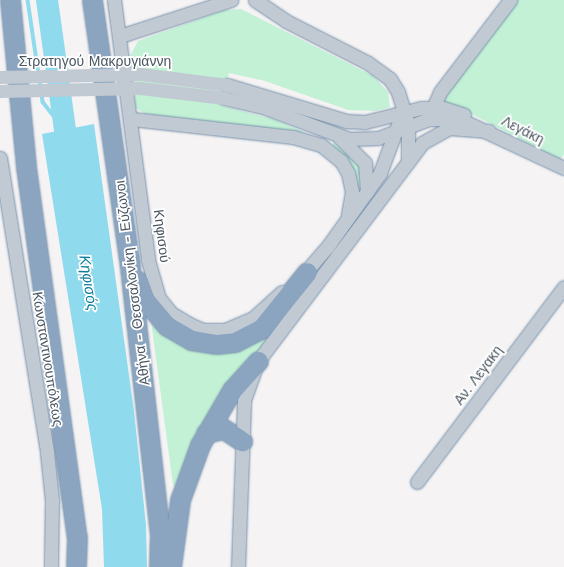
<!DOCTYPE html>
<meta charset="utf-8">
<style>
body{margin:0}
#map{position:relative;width:564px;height:567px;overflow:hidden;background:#f5f3f3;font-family:"Work Sans",sans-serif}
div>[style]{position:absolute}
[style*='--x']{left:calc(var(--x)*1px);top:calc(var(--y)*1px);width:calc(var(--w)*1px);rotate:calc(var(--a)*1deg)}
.green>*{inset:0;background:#c3f1d5}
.water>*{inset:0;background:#90daee}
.stream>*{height:3.5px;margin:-1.75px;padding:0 1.75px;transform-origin:1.75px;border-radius:1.75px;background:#90daee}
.river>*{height:22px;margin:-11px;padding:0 11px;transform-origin:11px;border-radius:11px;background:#90daee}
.roads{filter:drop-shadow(0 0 1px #7690ad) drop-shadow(0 0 1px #7690ad)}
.minor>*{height:13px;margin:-6.5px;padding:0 6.5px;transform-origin:6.5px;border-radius:6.5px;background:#c1cad2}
.highway>*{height:19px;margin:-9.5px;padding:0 9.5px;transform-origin:9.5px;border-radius:9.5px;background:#8ba5c1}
.minor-bridge>*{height:13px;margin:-6.5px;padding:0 6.5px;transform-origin:6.5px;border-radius:6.5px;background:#c1cad2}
span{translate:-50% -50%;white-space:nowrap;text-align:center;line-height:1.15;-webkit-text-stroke:3.5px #fff;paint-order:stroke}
.street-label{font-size:14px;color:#4a5661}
.water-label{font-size:15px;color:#0c7c9b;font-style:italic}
</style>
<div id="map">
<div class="green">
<i style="clip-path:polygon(515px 0,564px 0,564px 154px,560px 160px,464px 110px,441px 103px)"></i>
<i style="clip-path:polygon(241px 9px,373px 76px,388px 92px,390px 107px,376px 111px,348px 110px,265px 81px,229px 73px,222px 106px,273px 119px,307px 133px,145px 114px,136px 108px,130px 56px,138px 41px,225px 10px)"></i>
<i style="clip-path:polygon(334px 143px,355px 159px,360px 168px,359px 190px,353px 170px,332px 145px)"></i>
<i style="clip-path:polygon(151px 321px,270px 333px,176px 486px,173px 485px)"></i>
</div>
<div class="water">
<i style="clip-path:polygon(94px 124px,134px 411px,146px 525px,147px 567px,104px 567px,102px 509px,42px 134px)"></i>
</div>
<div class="stream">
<i style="--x:28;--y:0;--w:103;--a:81.6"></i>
<i style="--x:43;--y:102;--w:34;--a:52"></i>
</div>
<div class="river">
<i style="--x:47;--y:0;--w:161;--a:82.1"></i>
</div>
<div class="roads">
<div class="minor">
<i style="--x:114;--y:0;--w:262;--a:82.5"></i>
<i style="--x:148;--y:260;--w:40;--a:74"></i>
<i style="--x:159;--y:298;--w:19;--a:51"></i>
<i style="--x:171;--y:313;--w:21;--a:31"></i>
<i style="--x:189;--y:324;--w:15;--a:23"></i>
<i style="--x:203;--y:330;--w:22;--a:0"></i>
<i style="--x:225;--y:330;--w:30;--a:-23"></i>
<i style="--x:253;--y:318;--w:39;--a:-42"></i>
<i style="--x:255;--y:0;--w:37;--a:34"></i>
<i style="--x:286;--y:21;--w:92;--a:27.1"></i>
<i style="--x:368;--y:63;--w:27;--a:36"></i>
<i style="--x:390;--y:79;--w:15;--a:58"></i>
<i style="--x:398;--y:92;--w:34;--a:73"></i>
<i style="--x:408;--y:125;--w:37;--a:90"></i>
<i style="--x:120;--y:36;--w:117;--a:-18"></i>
<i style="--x:227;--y:85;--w:124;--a:16.8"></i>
<i style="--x:346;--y:121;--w:19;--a:3"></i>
<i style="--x:365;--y:122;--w:58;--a:-14"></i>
<i style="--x:421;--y:108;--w:22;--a:0"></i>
<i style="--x:443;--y:108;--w:22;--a:18"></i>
<i style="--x:224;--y:98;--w:37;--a:13"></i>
<i style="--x:260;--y:106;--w:95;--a:20.3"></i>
<i style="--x:349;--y:139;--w:29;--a:-2"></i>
<i style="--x:378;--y:138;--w:54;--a:-20.4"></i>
<i style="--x:429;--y:119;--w:30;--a:0"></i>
<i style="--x:459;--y:119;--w:116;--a:25"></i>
<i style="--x:433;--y:108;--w:17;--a:-66"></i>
<i style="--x:440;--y:92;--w:116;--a:-52.7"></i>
<i style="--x:132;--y:119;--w:162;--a:6.4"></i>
<i style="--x:293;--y:137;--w:29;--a:16"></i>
<i style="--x:321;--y:145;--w:26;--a:39"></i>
<i style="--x:341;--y:161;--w:14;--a:60"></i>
<i style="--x:348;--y:173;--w:19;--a:78"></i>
<i style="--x:352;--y:192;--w:23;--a:100"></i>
<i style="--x:339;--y:137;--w:37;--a:45"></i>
<i style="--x:365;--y:163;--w:29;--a:86"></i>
<i style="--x:0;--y:158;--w:298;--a:80.9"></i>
<i style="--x:47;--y:452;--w:48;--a:84.1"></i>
<i style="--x:52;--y:500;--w:67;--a:90.9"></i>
<i style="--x:301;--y:277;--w:41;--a:-48.9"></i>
<i style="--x:328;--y:246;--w:90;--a:-54.5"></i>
<i style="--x:380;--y:173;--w:66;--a:-69.6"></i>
<i style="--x:417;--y:482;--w:244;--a:-53"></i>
<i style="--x:238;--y:567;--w:167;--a:-87.9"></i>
<i style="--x:244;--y:400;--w:41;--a:-70.3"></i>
<i style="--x:258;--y:361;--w:273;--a:-53"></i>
<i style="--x:422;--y:143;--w:31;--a:-29"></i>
<i style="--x:449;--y:128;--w:40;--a:4.3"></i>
</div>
<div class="highway">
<i style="--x:10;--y:0;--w:168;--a:84.5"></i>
<i style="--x:26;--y:167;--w:373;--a:82.2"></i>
<i style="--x:77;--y:537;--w:30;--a:92"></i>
<i style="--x:92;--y:0;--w:262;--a:81.9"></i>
<i style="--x:129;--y:259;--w:277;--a:83.6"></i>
<i style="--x:160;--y:534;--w:33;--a:92"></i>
<i style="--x:138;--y:281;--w:20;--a:70"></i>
<i style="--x:145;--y:300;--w:34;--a:50"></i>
<i style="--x:167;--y:326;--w:28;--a:30"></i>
<i style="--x:191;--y:340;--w:26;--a:9"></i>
<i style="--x:217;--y:344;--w:18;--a:-6"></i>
<i style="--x:235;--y:342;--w:29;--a:-27"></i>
<i style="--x:261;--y:329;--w:73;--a:-51.1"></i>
<i style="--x:206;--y:433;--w:18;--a:-13"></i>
<i style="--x:224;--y:429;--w:22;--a:34"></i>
<i style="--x:171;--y:567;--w:68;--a:-82.3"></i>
<i style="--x:180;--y:500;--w:59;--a:-70"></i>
<i style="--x:200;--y:445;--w:64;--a:-59.8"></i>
<i style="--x:232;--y:390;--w:39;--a:-48"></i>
</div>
</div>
<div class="minor-bridge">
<i style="--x:0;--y:77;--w:141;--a:-1.2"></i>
<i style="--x:141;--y:74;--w:87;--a:7.3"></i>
<i style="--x:0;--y:91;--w:140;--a:-1.2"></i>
<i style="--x:140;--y:88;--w:85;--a:6.8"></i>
</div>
<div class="street-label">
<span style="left:95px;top:61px">Στρατηγού Μακρυγιάννη</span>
<span style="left:523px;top:130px;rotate:27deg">Λεγάκη</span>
<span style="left:162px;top:236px;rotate:83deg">Κηφισού</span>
<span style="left:132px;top:283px;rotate:-97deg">Αθήνα - Θεσσαλονίκη - Εύζωνοι</span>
<span style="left:48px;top:359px;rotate:81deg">Κωνσταντινουπόλεως</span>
<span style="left:478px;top:375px;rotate:-53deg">Αν. Λεγακη</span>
</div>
<div class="water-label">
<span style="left:88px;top:283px;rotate:81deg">Κηφισός</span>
</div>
</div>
